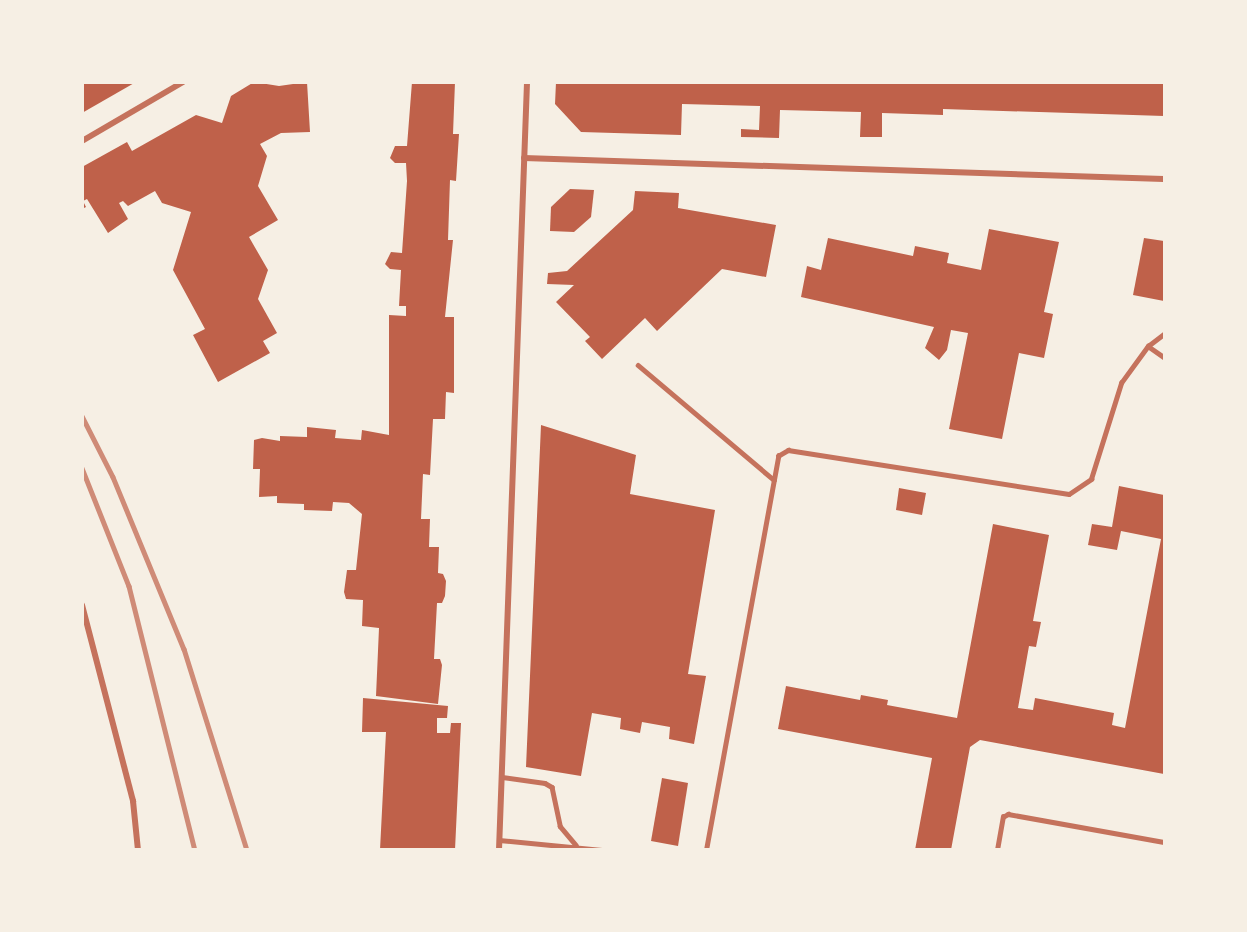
<!DOCTYPE html>
<style>
body{margin:0}
#map{position:relative;width:1247px;height:932px;overflow:hidden;background:#f6efe4;font-family:"Work Sans",sans-serif}
div>[style]{position:absolute}
[style*='--x']{left:calc(var(--x)*1px);top:calc(var(--y)*1px);width:calc(var(--w)*1px);rotate:calc(var(--a)*1deg)}
.building>*{inset:0;background:#bf614a}
.service>*{height:4.5px;margin:-2.25px;padding:0 2.25px;transform-origin:2.25px;border-radius:2.25px;background:#c5725c}
.minor>*{height:6px;margin:-3px;padding:0 3px;transform-origin:3px;border-radius:3px;background:#c5725c}
.rail>*{height:4.5px;margin:-2.25px;padding:0 2.25px;transform-origin:2.25px;border-radius:2.25px;background:#cf8b77}
span{translate:-50% -50%;white-space:nowrap;text-align:center;line-height:1.15;-webkit-text-stroke:4.5px #f6efe4;paint-order:stroke}
.frame{position:absolute;inset:0;border:84px solid #f6efe4;pointer-events:none}
</style>
<div id="map">
<div class="building">
<i style="clip-path:polygon(82px 82px,136px 82px,82px 113px)"></i>
<i style="clip-path:polygon(254px 82px,279px 86px,307px 82px,310px 132px,281px 133px,260px 144px,267px 156px,258px 186px,278px 220px,249px 237px,268px 270px,258px 299px,277px 333px,263px 341px,270px 353px,218px 382px,193px 335px,205px 329px,173px 270px,191px 212px,162px 203px,155px 191px,128px 206px,123px 201px,119px 203px,128px 219px,108px 233px,87px 199px,83px 201px,86px 207px,82px 209px,82px 167px,127px 142px,132px 151px,196px 115px,222px 123px,231px 96px)"></i>
<i style="clip-path:polygon(412px 82px,455px 82px,453px 134px,459px 134px,456px 181px,450px 180px,448px 240px,453px 240px,445px 317px,454px 317px,454px 393px,446px 392px,445px 419px,433px 419px,430px 475px,423px 474px,421px 519px,430px 519px,429px 547px,439px 547px,438px 573px,443px 574px,446px 581px,445px 596px,442px 603px,437px 603px,434px 659px,440px 659px,442px 665px,438px 704px,376px 696px,379px 628px,362px 626px,363px 600px,346px 599px,344px 592px,347px 570px,356px 570px,362px 514px,349px 503px,333px 502px,332px 511px,304px 510px,304px 504px,277px 503px,277px 496px,259px 497px,260px 469px,253px 469px,254px 440px,262px 438px,280px 441px,280px 436px,307px 437px,307px 427px,336px 430px,335px 438px,361px 440px,362px 430px,389px 435px,389px 315px,406px 316px,406px 306px,399px 306px,401px 270px,390px 269px,385px 264px,391px 252px,402px 253px,407px 181px,406px 163px,395px 163px,390px 158px,395px 146px,407px 146px)"></i>
<i style="clip-path:polygon(556px 82px,1164px 82px,1164px 116px,943px 109px,943px 115px,882px 113px,882px 137px,860px 137px,861px 112px,780px 110px,779px 138px,741px 137px,741px 129px,759px 130px,760px 106px,682px 104px,681px 135px,581px 132px,555px 104px)"></i>
<i style="clip-path:polygon(570px 189px,594px 190px,591px 217px,574px 232px,550px 231px,551px 207px)"></i>
<i style="clip-path:polygon(635px 191px,679px 193px,678px 208px,776px 225px,766px 277px,722px 269px,657px 331px,645px 318px,602px 359px,585px 341px,590px 337px,556px 302px,574px 285px,547px 284px,548px 273px,567px 271px,633px 210px)"></i>
<i style="clip-path:polygon(989px 229px,1059px 242px,1044px 312px,1053px 314px,1044px 358px,1019px 353px,1002px 439px,949px 429px,968px 333px,951px 330px,947px 350px,939px 360px,925px 348px,934px 327px,801px 297px,807px 266px,821px 270px,828px 238px,913px 256px,915px 246px,949px 253px,947px 263px,981px 270px)"></i>
<i style="clip-path:polygon(1144px 238px,1164px 241px,1164px 301px,1133px 295px)"></i>
<i style="clip-path:polygon(541px 425px,636px 455px,630px 494px,715px 510px,688px 674px,706px 676px,694px 744px,669px 739px,670px 727px,642px 722px,640px 733px,620px 729px,621px 718px,592px 713px,581px 776px,526px 767px)"></i>
<i style="clip-path:polygon(1119px 486px,1164px 495px,1164px 774px,980px 740px,970px 747px,951px 850px,915px 850px,932px 758px,778px 729px,786px 686px,860px 700px,861px 695px,888px 700px,887px 705px,957px 718px,993px 524px,1049px 535px,1033px 621px,1041px 622px,1036px 647px,1029px 646px,1018px 708px,1033px 710px,1035px 698px,1114px 713px,1112px 725px,1125px 728px,1161px 539px,1121px 531px,1117px 550px,1088px 545px,1092px 524px,1112px 527px)"></i>
<i style="clip-path:polygon(899px 488px,926px 493px,922px 515px,896px 510px)"></i>
<i style="clip-path:polygon(363px 698px,448px 706px,447px 718px,437px 718px,437px 733px,450px 733px,451px 723px,461px 723px,455px 850px,380px 850px,386px 732px,362px 732px)"></i>
<i style="clip-path:polygon(662px 778px,688px 783px,678px 846px,651px 841px)"></i>
</div>
<div class="service">
<i style="--x:1148;--y:346;--w:19;--a:35"></i>
<i style="--x:638;--y:365;--w:178;--a:40.2"></i>
<i style="--x:502;--y:777;--w:43;--a:7.9"></i>
<i style="--x:545;--y:783;--w:8;--a:30"></i>
<i style="--x:552;--y:787;--w:40;--a:78"></i>
<i style="--x:560;--y:826;--w:25;--a:50"></i>
<i style="--x:499;--y:840;--w:103;--a:5.5"></i>
<i style="--x:706;--y:850;--w:401;--a:-79.6"></i>
<i style="--x:778;--y:456;--w:12;--a:-31"></i>
<i style="--x:788;--y:450;--w:284;--a:8.9"></i>
<i style="--x:1069;--y:494;--w:27;--a:-34"></i>
<i style="--x:1091;--y:479;--w:101;--a:-72.6"></i>
<i style="--x:1121;--y:383;--w:46;--a:-53.9"></i>
<i style="--x:1148;--y:346;--w:20;--a:-37"></i>
<i style="--x:997;--y:850;--w:34;--a:-80"></i>
<i style="--x:1003;--y:817;--w:6;--a:-31"></i>
<i style="--x:1008;--y:814;--w:158;--a:10.2"></i>
</div>
<div class="minor">
<i style="--x:82;--y:141;--w:117;--a:-30.3"></i>
<i style="--x:524;--y:158;--w:640;--a:1.88"></i>
<i style="--x:82;--y:605;--w:203;--a:75.4"></i>
<i style="--x:133;--y:801;--w:49;--a:84.2"></i>
<i style="--x:499;--y:850;--w:769;--a:-87.91"></i>
</div>
<div class="rail">
<i style="--x:82;--y:416;--w:68;--a:63.1"></i>
<i style="--x:113;--y:477;--w:186;--a:67.6"></i>
<i style="--x:184;--y:649;--w:211;--a:72.6"></i>
<i style="--x:82;--y:468;--w:127;--a:68.3"></i>
<i style="--x:129;--y:586;--w:272;--a:76"></i>
</div>
<div class="frame"></div>
</div>
